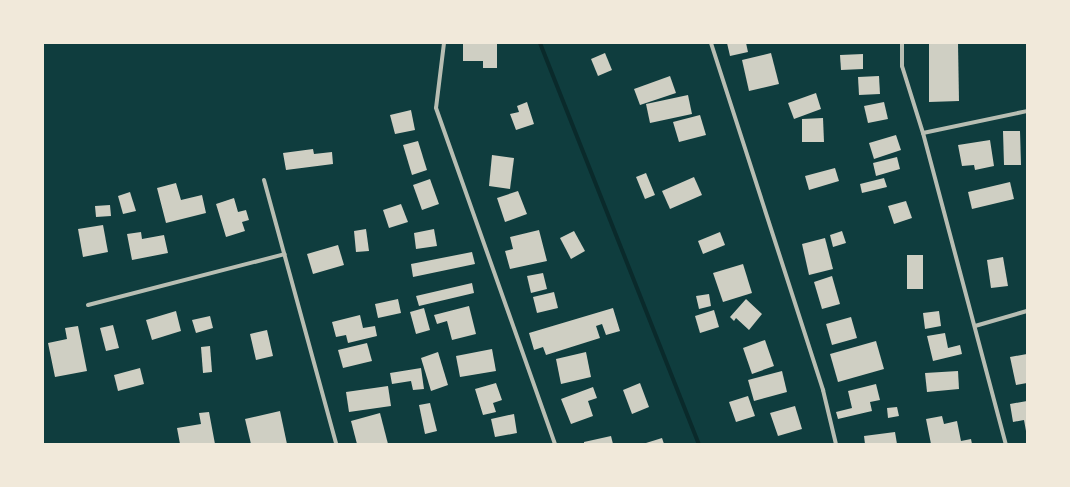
<!DOCTYPE html>
<style>
body{margin:0}
#map{position:relative;width:1070px;height:487px;overflow:hidden;background:#0f3d3e;font-family:Commissioner,sans-serif}
div>[style]{position:absolute}
[style*='--x']{left:calc(var(--x)*1px);top:calc(var(--y)*1px);width:calc(var(--w)*1px);rotate:calc(var(--a)*1deg)}
.stream>*{height:4px;margin:-2px;padding:0 2px;transform-origin:2px;border-radius:2px;background:#0a2a2b}
.building>*{inset:0;background:#cfcfc3}
.minor>*{height:4px;margin:-2px;padding:0 2px;transform-origin:2px;border-radius:2px;background:#b8beb3}
span{translate:-50% -50%;white-space:nowrap;text-align:center;line-height:1.15;-webkit-text-stroke:3.5px #f1e9da;paint-order:stroke}
.frame{position:absolute;inset:0;border:44px solid #f1e9da;pointer-events:none}
</style>
<div id="map">
<div class="stream">
<i style="--x:540;--y:43;--w:431;--a:68.4"></i>
</div>
<div class="building">
<i style="clip-path:polygon(463px 43px,497px 43px,497px 68px,483px 68px,483px 61px,463px 61px)"></i>
<i style="clip-path:polygon(727px 43px,746px 43px,748px 52px,730px 56px)"></i>
<i style="clip-path:polygon(929px 43px,958px 43px,959px 101px,929px 102px)"></i>
<i style="clip-path:polygon(605px 53px,612px 70px,598px 76px,591px 59px)"></i>
<i style="clip-path:polygon(771px 53px,779px 84px,749px 91px,742px 60px)"></i>
<i style="clip-path:polygon(863px 54px,863px 69px,841px 70px,840px 55px)"></i>
<i style="clip-path:polygon(670px 76px,676px 93px,640px 105px,634px 89px)"></i>
<i style="clip-path:polygon(879px 76px,880px 94px,859px 95px,858px 77px)"></i>
<i style="clip-path:polygon(816px 93px,821px 109px,794px 119px,788px 103px)"></i>
<i style="clip-path:polygon(688px 95px,692px 114px,650px 123px,646px 104px)"></i>
<i style="clip-path:polygon(527px 102px,534px 124px,516px 130px,510px 114px,519px 112px,517px 106px)"></i>
<i style="clip-path:polygon(884px 102px,888px 119px,868px 123px,864px 106px)"></i>
<i style="clip-path:polygon(411px 110px,415px 130px,395px 134px,390px 115px)"></i>
<i style="clip-path:polygon(700px 115px,706px 135px,679px 142px,673px 122px)"></i>
<i style="clip-path:polygon(823px 118px,824px 142px,802px 142px,802px 119px)"></i>
<i style="clip-path:polygon(1003px 131px,1020px 131px,1021px 165px,1004px 165px)"></i>
<i style="clip-path:polygon(896px 135px,901px 150px,874px 159px,869px 143px)"></i>
<i style="clip-path:polygon(990px 140px,994px 166px,975px 170px,974px 165px,962px 166px,958px 145px)"></i>
<i style="clip-path:polygon(418px 141px,427px 170px,412px 175px,403px 145px)"></i>
<i style="clip-path:polygon(313px 149px,314px 154px,332px 152px,333px 164px,286px 170px,283px 153px)"></i>
<i style="clip-path:polygon(492px 155px,514px 158px,510px 189px,489px 186px)"></i>
<i style="clip-path:polygon(897px 157px,900px 169px,876px 176px,873px 163px)"></i>
<i style="clip-path:polygon(835px 168px,839px 181px,809px 190px,805px 176px)"></i>
<i style="clip-path:polygon(646px 173px,655px 195px,645px 199px,636px 177px)"></i>
<i style="clip-path:polygon(694px 177px,702px 195px,670px 209px,662px 191px)"></i>
<i style="clip-path:polygon(884px 178px,887px 187px,862px 193px,860px 184px)"></i>
<i style="clip-path:polygon(430px 179px,439px 204px,422px 210px,413px 185px)"></i>
<i style="clip-path:polygon(1010px 182px,1014px 199px,972px 209px,968px 192px)"></i>
<i style="clip-path:polygon(176px 183px,181px 200px,202px 195px,206px 213px,166px 223px,157px 188px)"></i>
<i style="clip-path:polygon(518px 191px,527px 214px,505px 222px,497px 198px)"></i>
<i style="clip-path:polygon(130px 192px,136px 211px,123px 214px,118px 196px)"></i>
<i style="clip-path:polygon(234px 198px,238px 212px,246px 210px,249px 220px,242px 222px,245px 231px,226px 237px,216px 204px)"></i>
<i style="clip-path:polygon(906px 201px,912px 218px,894px 224px,888px 206px)"></i>
<i style="clip-path:polygon(401px 204px,408px 222px,389px 228px,383px 210px)"></i>
<i style="clip-path:polygon(110px 205px,111px 216px,96px 217px,95px 206px)"></i>
<i style="clip-path:polygon(103px 225px,108px 252px,83px 257px,78px 229px)"></i>
<i style="clip-path:polygon(366px 229px,369px 251px,356px 252px,354px 231px)"></i>
<i style="clip-path:polygon(434px 229px,437px 246px,416px 249px,414px 233px)"></i>
<i style="clip-path:polygon(539px 230px,547px 261px,510px 269px,505px 251px,513px 249px,510px 237px)"></i>
<i style="clip-path:polygon(574px 231px,585px 251px,571px 259px,560px 238px)"></i>
<i style="clip-path:polygon(842px 231px,846px 243px,833px 247px,830px 235px)"></i>
<i style="clip-path:polygon(141px 232px,142px 239px,164px 235px,168px 253px,132px 260px,127px 234px)"></i>
<i style="clip-path:polygon(720px 232px,725px 245px,703px 254px,698px 241px)"></i>
<i style="clip-path:polygon(825px 238px,833px 269px,809px 275px,802px 244px)"></i>
<i style="clip-path:polygon(338px 245px,344px 265px,313px 274px,307px 254px)"></i>
<i style="clip-path:polygon(472px 252px,475px 264px,413px 277px,411px 264px)"></i>
<i style="clip-path:polygon(907px 255px,923px 255px,923px 289px,907px 289px)"></i>
<i style="clip-path:polygon(1003px 257px,1008px 286px,991px 288px,987px 260px)"></i>
<i style="clip-path:polygon(743px 264px,752px 293px,723px 302px,713px 273px)"></i>
<i style="clip-path:polygon(543px 273px,547px 289px,531px 293px,527px 276px)"></i>
<i style="clip-path:polygon(832px 276px,840px 304px,822px 309px,814px 282px)"></i>
<i style="clip-path:polygon(472px 283px,474px 293px,419px 306px,416px 296px)"></i>
<i style="clip-path:polygon(554px 292px,558px 308px,537px 313px,533px 297px)"></i>
<i style="clip-path:polygon(709px 294px,711px 306px,699px 309px,696px 296px)"></i>
<i style="clip-path:polygon(398px 299px,401px 313px,378px 318px,375px 304px)"></i>
<i style="clip-path:polygon(746px 299px,762px 314px,749px 330px,736px 318px,734px 321px,730px 317px)"></i>
<i style="clip-path:polygon(469px 306px,476px 334px,452px 340px,447px 321px,437px 324px,434px 315px)"></i>
<i style="clip-path:polygon(424px 308px,430px 330px,416px 334px,410px 312px)"></i>
<i style="clip-path:polygon(613px 308px,620px 331px,606px 335px,602px 324px,596px 326px,600px 338px,546px 355px,543px 347px,534px 350px,529px 333px)"></i>
<i style="clip-path:polygon(714px 310px,719px 327px,700px 333px,695px 316px)"></i>
<i style="clip-path:polygon(176px 311px,181px 331px,152px 340px,146px 320px)"></i>
<i style="clip-path:polygon(939px 311px,941px 326px,925px 329px,923px 313px)"></i>
<i style="clip-path:polygon(360px 315px,363px 328px,375px 326px,377px 336px,348px 343px,346px 335px,336px 337px,332px 322px)"></i>
<i style="clip-path:polygon(210px 316px,213px 328px,196px 333px,192px 320px)"></i>
<i style="clip-path:polygon(851px 317px,857px 338px,832px 345px,826px 324px)"></i>
<i style="clip-path:polygon(113px 325px,119px 348px,106px 351px,100px 328px)"></i>
<i style="clip-path:polygon(78px 326px,87px 371px,55px 377px,48px 343px,67px 339px,65px 328px)"></i>
<i style="clip-path:polygon(267px 330px,273px 356px,256px 360px,250px 334px)"></i>
<i style="clip-path:polygon(945px 333px,948px 348px,960px 345px,962px 354px,933px 361px,927px 336px)"></i>
<i style="clip-path:polygon(765px 340px,774px 366px,752px 374px,743px 348px)"></i>
<i style="clip-path:polygon(876px 341px,884px 369px,838px 382px,830px 354px)"></i>
<i style="clip-path:polygon(367px 343px,372px 361px,343px 368px,338px 350px)"></i>
<i style="clip-path:polygon(210px 346px,212px 372px,203px 373px,201px 347px)"></i>
<i style="clip-path:polygon(492px 349px,496px 371px,460px 377px,456px 356px)"></i>
<i style="clip-path:polygon(438px 352px,448px 385px,431px 391px,421px 358px)"></i>
<i style="clip-path:polygon(586px 352px,591px 377px,561px 384px,556px 359px)"></i>
<i style="clip-path:polygon(1027px 354px,1027px 383px,1016px 385px,1010px 357px)"></i>
<i style="clip-path:polygon(140px 368px,144px 384px,118px 391px,114px 375px)"></i>
<i style="clip-path:polygon(421px 368px,424px 389px,413px 390px,411px 381px,392px 384px,390px 373px)"></i>
<i style="clip-path:polygon(782px 371px,787px 392px,754px 401px,748px 380px)"></i>
<i style="clip-path:polygon(958px 371px,959px 389px,927px 392px,925px 373px)"></i>
<i style="clip-path:polygon(496px 383px,502px 400px,493px 403px,496px 412px,483px 415px,475px 389px)"></i>
<i style="clip-path:polygon(640px 383px,649px 407px,632px 414px,623px 390px)"></i>
<i style="clip-path:polygon(876px 384px,880px 400px,870px 402px,872px 411px,838px 419px,836px 412px,852px 408px,848px 391px)"></i>
<i style="clip-path:polygon(388px 386px,391px 406px,349px 412px,346px 392px)"></i>
<i style="clip-path:polygon(593px 387px,597px 398px,588px 401px,593px 416px,571px 424px,561px 399px)"></i>
<i style="clip-path:polygon(748px 396px,755px 416px,736px 422px,729px 402px)"></i>
<i style="clip-path:polygon(1027px 401px,1027px 431px,1026px 431px,1024px 420px,1013px 422px,1010px 404px)"></i>
<i style="clip-path:polygon(430px 403px,437px 431px,425px 434px,419px 405px)"></i>
<i style="clip-path:polygon(795px 406px,802px 429px,778px 436px,770px 413px)"></i>
<i style="clip-path:polygon(897px 407px,899px 416px,888px 418px,887px 408px)"></i>
<i style="clip-path:polygon(280px 411px,287px 444px,251px 444px,245px 419px)"></i>
<i style="clip-path:polygon(209px 412px,215px 444px,180px 444px,177px 428px,201px 424px,199px 413px)"></i>
<i style="clip-path:polygon(380px 413px,388px 444px,357px 444px,351px 421px)"></i>
<i style="clip-path:polygon(514px 414px,517px 433px,495px 437px,491px 419px)"></i>
<i style="clip-path:polygon(942px 416px,944px 424px,957px 421px,961px 441px,971px 439px,972px 444px,931px 444px,926px 419px)"></i>
<i style="clip-path:polygon(895px 432px,897px 444px,865px 444px,864px 436px)"></i>
<i style="clip-path:polygon(611px 436px,613px 444px,584px 444px,584px 442px)"></i>
<i style="clip-path:polygon(662px 438px,664px 444px,647px 444px,646px 443px)"></i>
</div>
<div class="minor">
<i style="--x:444;--y:43;--w:65;--a:97"></i>
<i style="--x:436;--y:108;--w:356;--a:70.5"></i>
<i style="--x:711;--y:43;--w:365;--a:72.1"></i>
<i style="--x:823;--y:390;--w:56;--a:76.5"></i>
<i style="--x:902;--y:43;--w:23;--a:90"></i>
<i style="--x:902;--y:66;--w:70;--a:72.6"></i>
<i style="--x:923;--y:133;--w:322;--a:75.1"></i>
<i style="--x:923;--y:133;--w:106;--a:-11.9"></i>
<i style="--x:264;--y:180;--w:274;--a:74.7"></i>
<i style="--x:88;--y:305;--w:203;--a:-14.5"></i>
<i style="--x:975;--y:326;--w:54;--a:-16.1"></i>
</div>
<div class="frame"></div>
</div>
